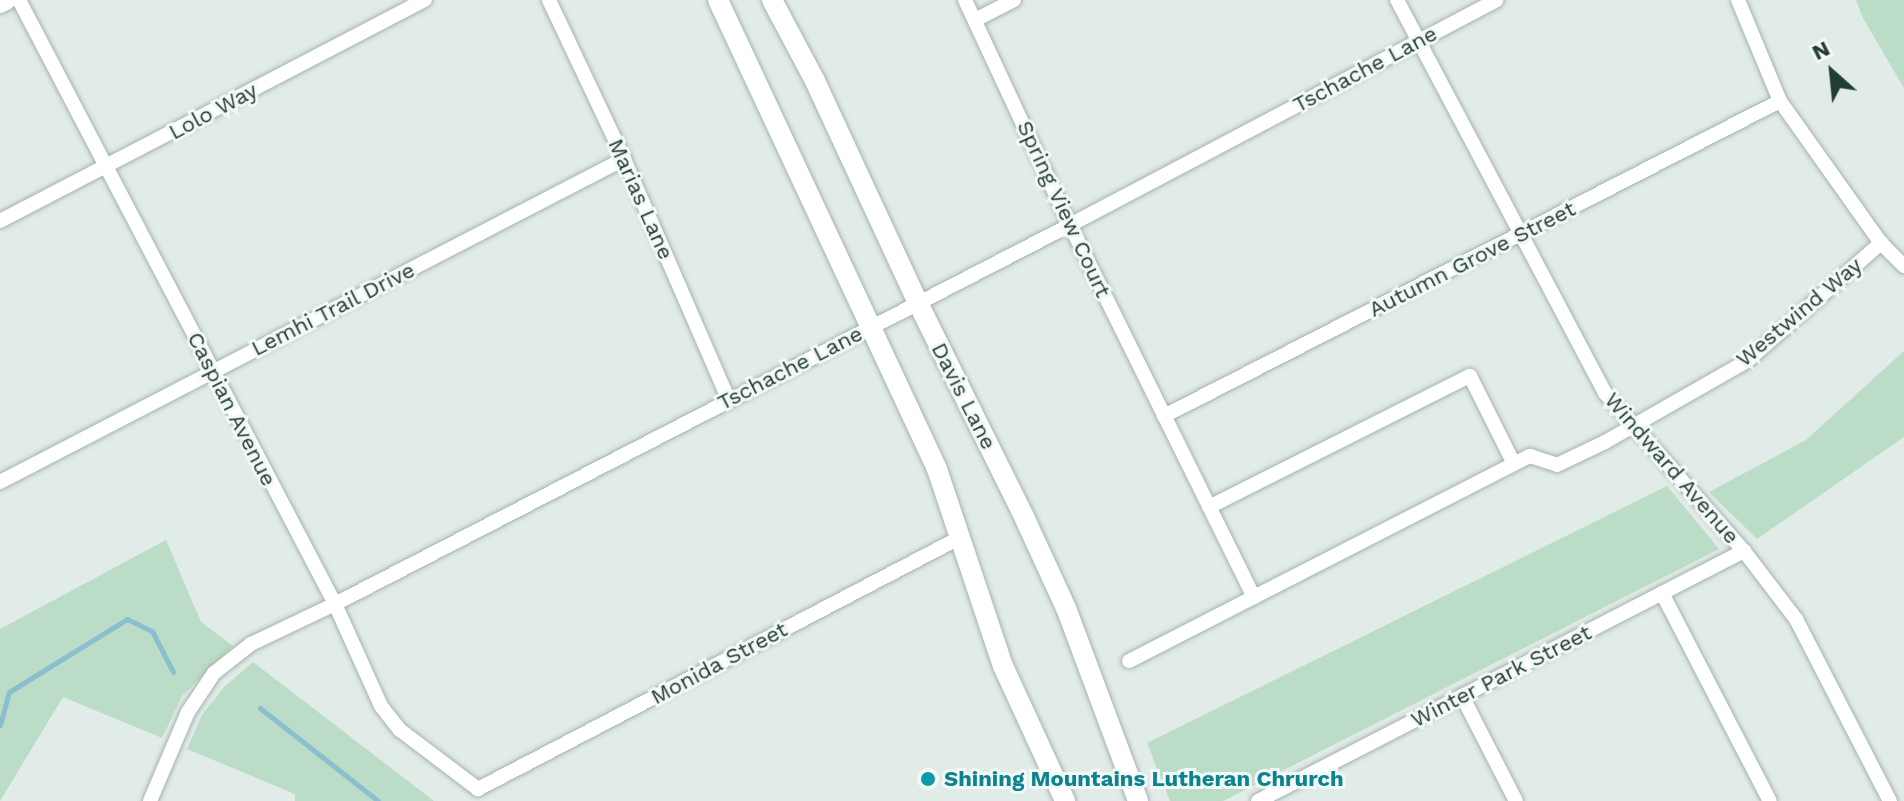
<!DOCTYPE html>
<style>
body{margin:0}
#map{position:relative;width:1904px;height:801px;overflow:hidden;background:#e1ebe8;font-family:"Work Sans",sans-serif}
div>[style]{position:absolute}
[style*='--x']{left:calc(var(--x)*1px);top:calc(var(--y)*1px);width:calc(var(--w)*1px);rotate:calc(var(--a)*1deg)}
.green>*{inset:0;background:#bbdcc7}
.stream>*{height:5px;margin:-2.5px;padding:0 2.5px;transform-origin:2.5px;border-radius:2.5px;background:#8bbecf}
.roads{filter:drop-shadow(0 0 2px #a4b3af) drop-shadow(0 0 2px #a4b3af)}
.street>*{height:14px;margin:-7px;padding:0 7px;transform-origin:7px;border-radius:7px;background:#fff}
.secondary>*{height:20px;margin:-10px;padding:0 10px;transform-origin:10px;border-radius:10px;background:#fff}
.dots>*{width:22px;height:22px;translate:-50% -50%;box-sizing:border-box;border:4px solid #f2f8f5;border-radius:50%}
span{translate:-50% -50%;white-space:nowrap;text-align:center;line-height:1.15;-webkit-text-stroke:6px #f2f8f5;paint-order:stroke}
.street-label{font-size:22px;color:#223c37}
.culture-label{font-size:22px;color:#0d838f;font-weight:700}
.left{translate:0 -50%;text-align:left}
.north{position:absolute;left:1792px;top:32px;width:80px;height:80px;-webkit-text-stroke:6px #f2f8f5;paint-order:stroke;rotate:333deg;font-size:22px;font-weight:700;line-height:32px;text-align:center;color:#223c37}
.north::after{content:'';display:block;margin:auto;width:28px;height:36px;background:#223c37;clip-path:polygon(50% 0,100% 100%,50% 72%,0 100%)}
</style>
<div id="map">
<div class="green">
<i style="clip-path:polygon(1856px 0,1904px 0,1904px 88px,1863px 18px)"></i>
<i style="clip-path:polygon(1904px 351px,1904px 437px,1757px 539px,1709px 492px,1806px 440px)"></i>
<i style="clip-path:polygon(1667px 486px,1719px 549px,1223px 801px,1170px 801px,1147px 743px)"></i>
<i style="clip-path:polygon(166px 540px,201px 622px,233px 646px,182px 696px,162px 738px,63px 697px,0 801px,0 629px)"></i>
<i style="clip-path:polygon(253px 662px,434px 801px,295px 801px,295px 794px,187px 749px,202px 715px,224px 687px)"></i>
</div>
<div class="stream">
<i style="--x:260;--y:708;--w:150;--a:38.2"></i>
<i style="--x:0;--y:725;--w:34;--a:-75"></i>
<i style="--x:9;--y:692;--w:139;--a:-31.7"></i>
<i style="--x:127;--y:619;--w:28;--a:26"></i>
<i style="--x:152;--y:631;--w:46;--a:62.9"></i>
</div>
<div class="roads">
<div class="street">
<i style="--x:19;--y:0;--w:682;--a:62.38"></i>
<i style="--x:335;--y:604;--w:112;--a:65.7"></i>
<i style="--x:381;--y:706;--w:31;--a:52"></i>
<i style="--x:400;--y:730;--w:98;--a:37.1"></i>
<i style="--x:478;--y:789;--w:545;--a:-27.55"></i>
<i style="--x:549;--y:0;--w:176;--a:64.7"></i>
<i style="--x:624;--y:159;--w:263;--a:66.5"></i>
<i style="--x:965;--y:0;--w:248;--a:65"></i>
<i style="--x:1070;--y:225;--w:415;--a:63.7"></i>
<i style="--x:1254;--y:597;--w:310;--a:-27.1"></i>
<i style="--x:1530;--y:456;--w:28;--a:18"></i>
<i style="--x:1557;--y:465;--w:53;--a:-25.6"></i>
<i style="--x:1605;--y:442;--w:163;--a:-29.7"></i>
<i style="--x:1747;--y:361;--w:179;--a:-41.4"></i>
<i style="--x:1397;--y:0;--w:445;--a:62.1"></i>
<i style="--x:1605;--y:393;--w:210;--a:48.7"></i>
<i style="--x:1744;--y:551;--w:86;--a:52.6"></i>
<i style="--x:1796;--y:619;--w:205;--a:62.7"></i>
<i style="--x:1738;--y:0;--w:109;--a:67.4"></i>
<i style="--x:1780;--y:101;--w:174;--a:54.6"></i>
<i style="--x:1881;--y:243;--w:33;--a:45"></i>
<i style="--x:975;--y:20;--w:44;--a:-27.1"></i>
<i style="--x:0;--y:221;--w:479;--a:-27.5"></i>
<i style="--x:1164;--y:416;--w:692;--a:-27.08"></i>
<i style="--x:0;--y:482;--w:703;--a:-27.37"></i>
<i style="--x:1209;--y:507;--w:292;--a:-26.7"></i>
<i style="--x:1470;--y:376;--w:98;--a:63.4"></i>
<i style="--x:1662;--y:593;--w:234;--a:62.6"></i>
<i style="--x:1129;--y:661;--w:140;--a:-27.1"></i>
<i style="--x:1462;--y:696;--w:118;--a:62.8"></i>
<i style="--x:150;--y:801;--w:97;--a:-66.9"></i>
<i style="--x:188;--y:712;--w:47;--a:-56.3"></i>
<i style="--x:214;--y:673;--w:47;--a:-38.1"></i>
<i style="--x:251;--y:644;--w:93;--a:-25.5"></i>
<i style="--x:335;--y:604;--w:827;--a:-27.28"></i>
<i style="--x:1070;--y:225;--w:482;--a:-27.8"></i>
<i style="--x:1258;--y:801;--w:547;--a:-27.22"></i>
</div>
<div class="secondary">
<i style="--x:718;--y:0;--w:518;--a:64.97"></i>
<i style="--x:937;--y:469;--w:208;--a:71.5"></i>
<i style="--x:1003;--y:666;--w:149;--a:65.3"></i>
<i style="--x:772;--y:0;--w:92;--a:62"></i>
<i style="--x:815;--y:81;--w:245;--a:65.1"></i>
<i style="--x:918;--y:303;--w:241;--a:63.6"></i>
<i style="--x:1025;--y:519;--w:98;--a:65.3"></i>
<i style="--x:1066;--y:608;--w:206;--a:69.5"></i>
<i style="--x:0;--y:3;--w:7;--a:-27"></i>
</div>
</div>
<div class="dots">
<i style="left:928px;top:779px;background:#0f9aa8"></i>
</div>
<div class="street-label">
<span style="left:1365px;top:69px;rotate:-28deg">Tschache Lane</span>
<span style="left:213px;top:111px;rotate:-28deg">Lolo Way</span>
<span style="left:641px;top:199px;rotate:66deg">Marias Lane</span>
<span style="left:1064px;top:209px;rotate:65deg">Spring View Court</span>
<span style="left:1472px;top:259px;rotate:-27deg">Autumn Grove Street</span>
<span style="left:333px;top:309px;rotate:-27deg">Lemhi Trail Drive</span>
<span style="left:1799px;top:312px;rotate:-40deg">Westwind Way</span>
<span style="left:790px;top:368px;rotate:-27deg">Tschache Lane</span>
<span style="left:964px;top:396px;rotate:63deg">Davis Lane</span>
<span style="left:232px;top:409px;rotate:63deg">Caspian Avenue</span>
<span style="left:1672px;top:468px;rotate:49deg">Windward Avenue</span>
<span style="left:719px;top:663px;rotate:-28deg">Monida Street</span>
<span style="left:1501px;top:676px;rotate:-27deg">Winter Park Street</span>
</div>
<div class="culture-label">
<span class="left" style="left:944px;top:779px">Shining Mountains Lutheran Chrurch</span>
</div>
<div class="north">N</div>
</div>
